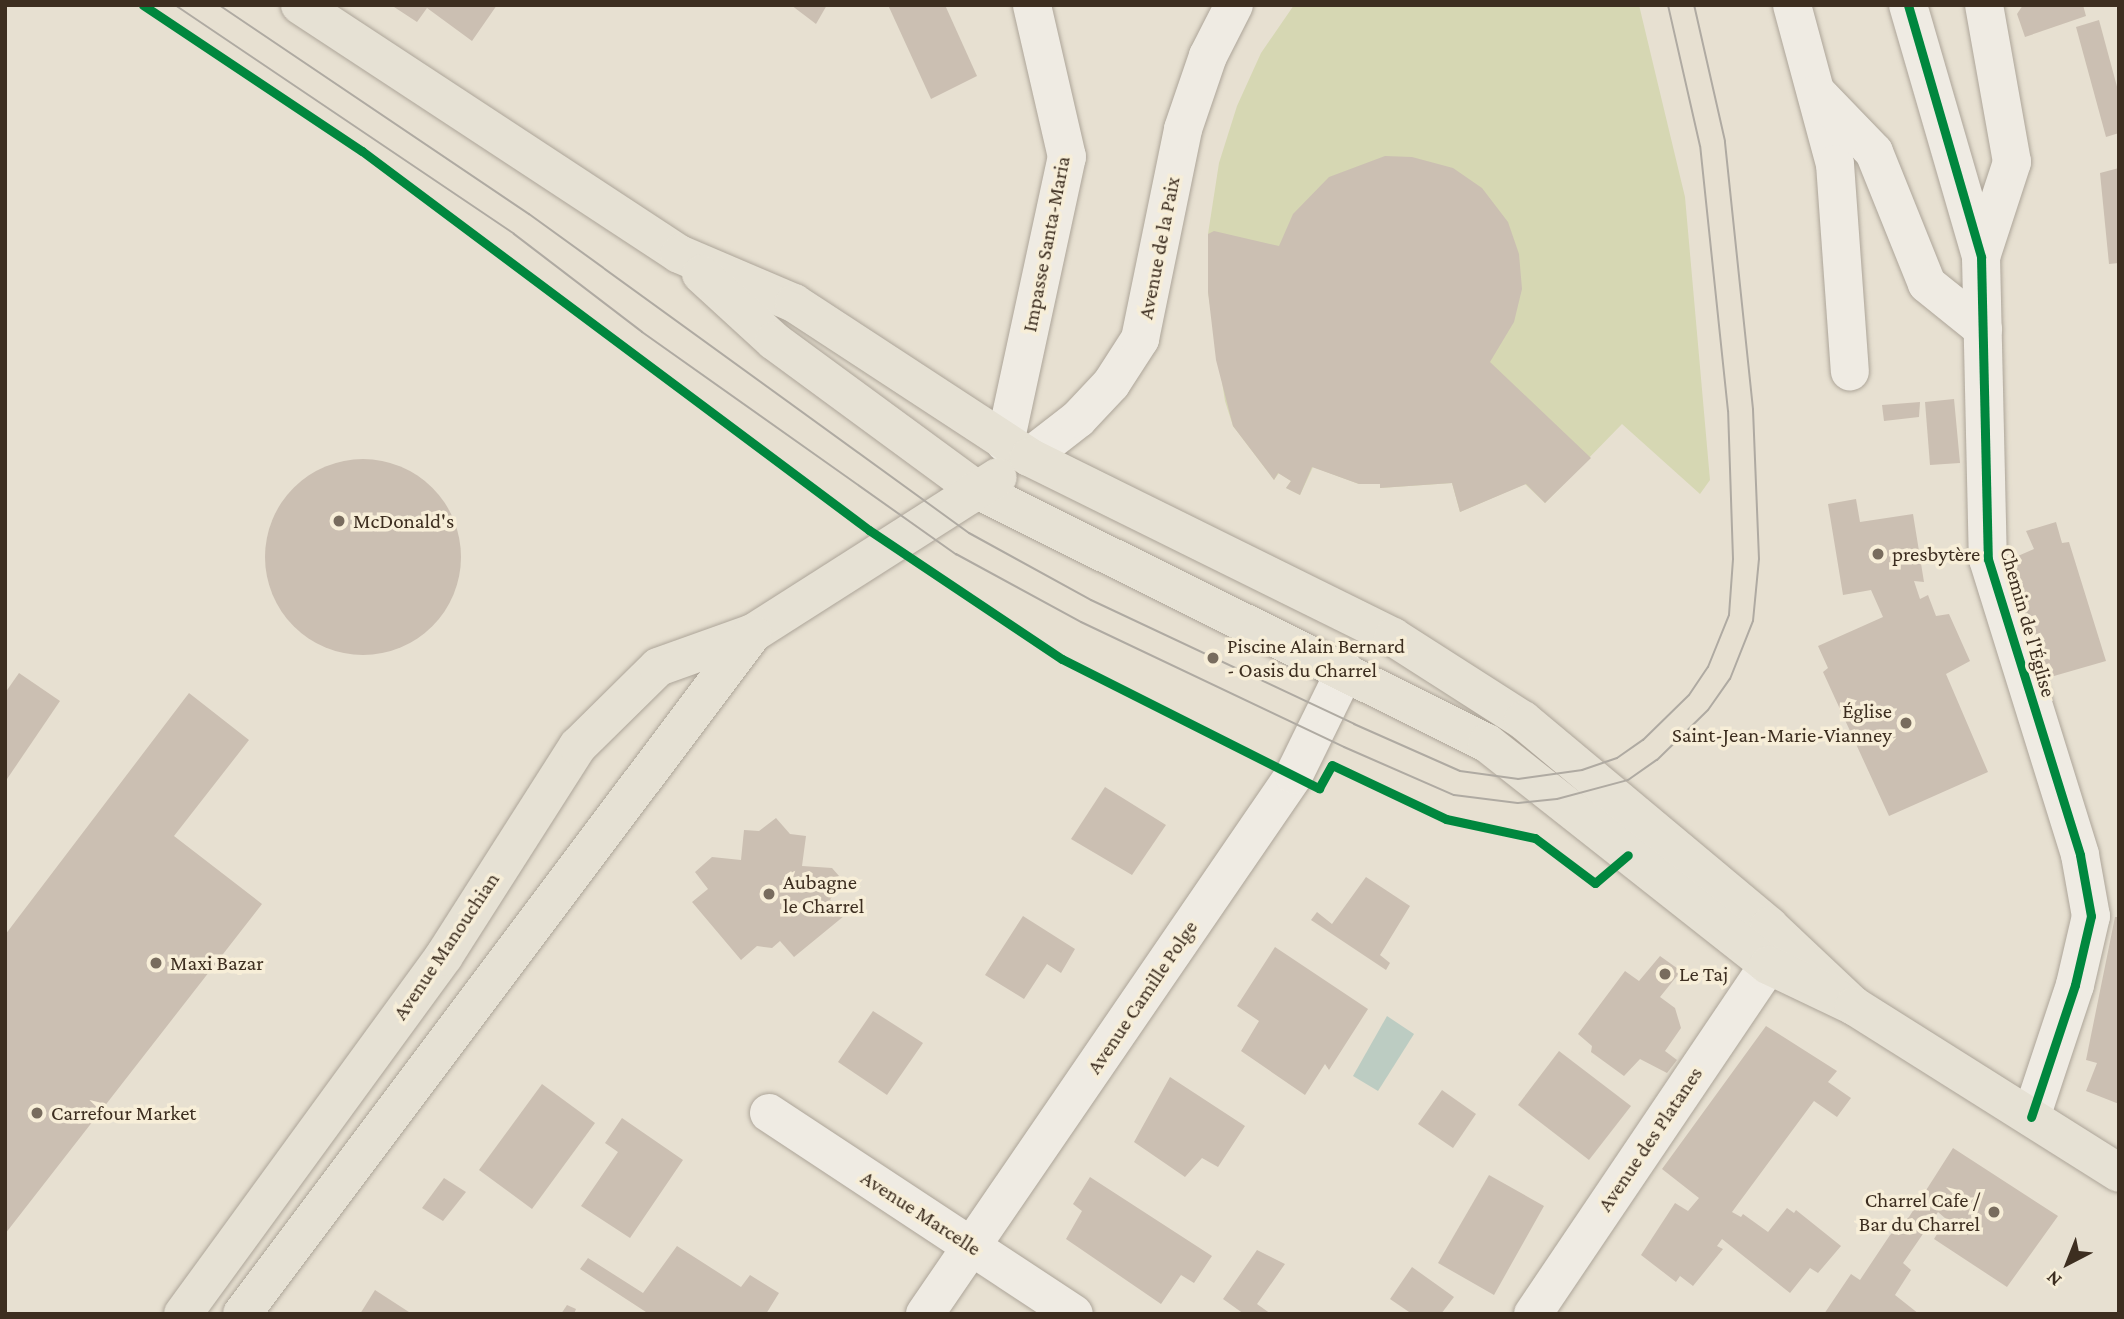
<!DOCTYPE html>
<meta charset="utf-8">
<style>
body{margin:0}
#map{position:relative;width:2124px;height:1319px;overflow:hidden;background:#e7e0d1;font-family:"Crimson Pro",serif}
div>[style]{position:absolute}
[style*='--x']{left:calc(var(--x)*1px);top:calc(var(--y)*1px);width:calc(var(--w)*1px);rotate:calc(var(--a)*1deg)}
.green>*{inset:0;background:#d6d7b3}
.water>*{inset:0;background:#bcccc2}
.building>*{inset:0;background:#cbbfb2}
.round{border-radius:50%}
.roads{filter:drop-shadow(0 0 2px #ada599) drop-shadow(0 0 2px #ada599)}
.minor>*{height:38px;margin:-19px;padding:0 19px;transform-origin:19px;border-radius:19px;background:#efebe3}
.major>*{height:38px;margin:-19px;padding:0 19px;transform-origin:19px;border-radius:19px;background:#e6e1d4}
.tram>*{height:2px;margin:-1px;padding:0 1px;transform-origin:1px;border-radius:1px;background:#afaaa2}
.cycleway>*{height:9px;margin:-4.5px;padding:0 4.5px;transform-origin:4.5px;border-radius:4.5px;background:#00873e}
.dots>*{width:19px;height:19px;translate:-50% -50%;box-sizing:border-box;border:4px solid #f7eed8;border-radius:50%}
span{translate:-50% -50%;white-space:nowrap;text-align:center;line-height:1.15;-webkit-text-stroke:7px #f7eed8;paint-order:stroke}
.street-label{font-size:21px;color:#3d2e20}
.poi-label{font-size:21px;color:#3d2e20}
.left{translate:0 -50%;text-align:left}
.right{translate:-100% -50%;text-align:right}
.frame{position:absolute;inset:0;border:7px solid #3d2e20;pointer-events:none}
.north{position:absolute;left:2033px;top:1228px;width:70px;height:70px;-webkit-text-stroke:5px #f7eed8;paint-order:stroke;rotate:222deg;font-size:19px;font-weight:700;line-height:28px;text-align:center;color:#3d2e20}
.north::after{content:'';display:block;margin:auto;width:24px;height:32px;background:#3d2e20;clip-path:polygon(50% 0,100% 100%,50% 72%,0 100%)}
</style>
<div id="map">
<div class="green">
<i style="clip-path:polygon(1294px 5px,1639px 5px,1685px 197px,1710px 480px,1700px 494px,1622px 424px,1545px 503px,1525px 484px,1460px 512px,1452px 483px,1380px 488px,1380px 484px,1359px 484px,1313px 467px,1300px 495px,1286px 488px,1291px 481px,1279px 473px,1274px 480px,1233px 426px,1225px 401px,1208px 292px,1208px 234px,1219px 163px,1237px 106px,1261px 53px)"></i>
</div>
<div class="water">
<i style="clip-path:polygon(1387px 1016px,1414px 1034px,1378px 1091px,1353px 1076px)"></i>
</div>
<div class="building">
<i style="clip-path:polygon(391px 5px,497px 5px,472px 41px,427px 8px,417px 22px)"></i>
<i style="clip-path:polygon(791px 5px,827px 5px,816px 24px)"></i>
<i style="clip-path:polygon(888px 5px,945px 5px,977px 76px,931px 99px)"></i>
<i style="clip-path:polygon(2023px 5px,2083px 5px,2086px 16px,2025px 37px,2017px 14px)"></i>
<i style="clip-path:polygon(2099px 20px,2119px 94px,2119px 133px,2106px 137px,2076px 27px)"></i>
<i style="clip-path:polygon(1385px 156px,1412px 157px,1453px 168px,1482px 188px,1508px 222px,1519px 254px,1522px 289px,1514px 322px,1490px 362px,1591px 458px,1545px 503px,1526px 484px,1460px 512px,1452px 483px,1380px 488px,1380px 484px,1359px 484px,1312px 467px,1300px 495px,1286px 488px,1291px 481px,1278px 473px,1274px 480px,1233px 426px,1216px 360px,1208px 292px,1208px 234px,1214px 231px,1279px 246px,1293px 214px,1329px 177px)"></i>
<i style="clip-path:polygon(2119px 168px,2119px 263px,2109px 264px,2100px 173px)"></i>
<i style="clip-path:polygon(1954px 399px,1960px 463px,1930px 465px,1925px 402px)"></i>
<i style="clip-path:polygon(1920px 402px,1919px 417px,1884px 421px,1882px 405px)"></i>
<i class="round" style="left:265px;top:459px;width:196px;height:196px"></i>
<i style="clip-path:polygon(1856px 499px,1860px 522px,1913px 514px,1924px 582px,1914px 581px,1920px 599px,1928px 595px,1936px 616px,1949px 614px,1970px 661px,1946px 674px,1988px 772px,1889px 816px,1823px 672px,1828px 668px,1818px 646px,1883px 617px,1871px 590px,1843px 595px,1828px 504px)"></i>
<i style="clip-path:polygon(2056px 522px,2062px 543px,2069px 542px,2106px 661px,2047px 678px,2011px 559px,2034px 549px,2026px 531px)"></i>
<i style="clip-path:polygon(19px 673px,60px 701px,5px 782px,5px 693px)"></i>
<i style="clip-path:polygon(189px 693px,249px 740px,174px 836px,262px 904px,5px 1234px,5px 935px)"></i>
<i style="clip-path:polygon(1105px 787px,1166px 825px,1132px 875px,1071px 839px)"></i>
<i style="clip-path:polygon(776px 818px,790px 834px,806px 836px,802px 866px,832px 868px,847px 885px,830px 899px,844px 916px,794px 957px,780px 941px,772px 948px,757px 946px,741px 960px,692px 902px,708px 889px,695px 872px,712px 857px,741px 860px,744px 830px,759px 831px)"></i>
<i style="clip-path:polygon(1366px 877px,1410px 906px,1380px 955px,1390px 963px,1386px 970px,1311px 920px,1317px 912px,1332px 924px)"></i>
<i style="clip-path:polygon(1023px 916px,1075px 949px,1061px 973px,1047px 964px,1024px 999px,985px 975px)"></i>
<i style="clip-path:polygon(2115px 917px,2119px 917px,2119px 1104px,2086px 1091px,2097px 1063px,2086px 1060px)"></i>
<i style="clip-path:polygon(1275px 947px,1368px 1009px,1329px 1070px,1325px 1064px,1305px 1095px,1241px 1051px,1259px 1021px,1237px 1006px)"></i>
<i style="clip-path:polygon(1660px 956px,1681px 971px,1660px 997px,1675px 1008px,1681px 1028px,1665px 1051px,1677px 1060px,1667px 1073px,1640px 1059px,1624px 1076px,1591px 1052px,1592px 1046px,1578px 1034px,1625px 971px,1639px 981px)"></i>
<i style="clip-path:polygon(873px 1011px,923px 1043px,887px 1095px,838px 1062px)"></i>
<i style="clip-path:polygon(1766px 1026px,1837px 1071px,1828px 1082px,1851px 1098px,1837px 1117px,1814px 1101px,1732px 1212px,1741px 1217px,1743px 1214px,1768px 1232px,1787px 1208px,1794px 1213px,1796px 1210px,1841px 1246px,1818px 1273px,1810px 1268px,1790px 1293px,1722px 1239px,1717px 1246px,1723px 1249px,1693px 1286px,1680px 1276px,1676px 1282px,1641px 1255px,1675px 1203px,1688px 1211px,1699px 1198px,1662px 1169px)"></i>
<i style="clip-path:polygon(1559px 1051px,1631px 1106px,1589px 1160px,1518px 1105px)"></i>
<i style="clip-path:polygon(1170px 1077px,1245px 1126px,1218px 1167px,1202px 1158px,1185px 1177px,1134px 1142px)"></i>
<i style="clip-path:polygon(542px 1084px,595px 1123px,532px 1209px,479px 1170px)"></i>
<i style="clip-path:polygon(1442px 1090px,1476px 1114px,1453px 1148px,1418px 1124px)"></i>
<i style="clip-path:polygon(622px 1118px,683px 1160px,630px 1238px,581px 1206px,618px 1152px,605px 1143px)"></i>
<i style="clip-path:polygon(1953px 1148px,2058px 1216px,2007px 1287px,1934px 1239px,1946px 1219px,1938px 1212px,1903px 1263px,1911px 1270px,1895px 1295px,1919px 1314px,1824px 1314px,1851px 1274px,1860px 1280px,1890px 1235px,1909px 1217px)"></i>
<i style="clip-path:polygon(1489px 1175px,1544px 1206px,1494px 1295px,1438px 1263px)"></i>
<i style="clip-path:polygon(1090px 1177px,1212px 1256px,1194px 1283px,1181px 1275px,1161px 1304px,1066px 1239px,1082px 1211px,1073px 1204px)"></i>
<i style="clip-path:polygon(444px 1178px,466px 1192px,443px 1221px,422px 1208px)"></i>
<i style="clip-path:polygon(677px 1246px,741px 1287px,750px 1275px,779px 1293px,766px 1314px,649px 1314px,580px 1269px,588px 1258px,643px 1293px)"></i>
<i style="clip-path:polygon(1257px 1250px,1285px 1264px,1257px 1304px,1271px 1314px,1244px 1314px,1223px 1299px)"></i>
<i style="clip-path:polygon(1412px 1267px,1454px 1297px,1441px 1314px,1412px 1314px,1390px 1299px)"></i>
<i style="clip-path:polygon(375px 1290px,412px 1314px,360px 1314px)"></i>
<i style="clip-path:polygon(567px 1305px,576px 1309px,574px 1314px,561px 1314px)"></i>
</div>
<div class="roads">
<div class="minor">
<i style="--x:1792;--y:5;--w:165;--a:74.9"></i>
<i style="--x:1835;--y:164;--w:208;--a:85.9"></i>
<i style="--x:1908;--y:5;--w:262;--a:73.8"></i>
<i style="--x:1981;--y:257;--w:302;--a:88.7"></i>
<i style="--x:1988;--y:559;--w:310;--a:72.7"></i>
<i style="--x:2080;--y:855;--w:62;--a:79.8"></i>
<i style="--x:2091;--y:916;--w:71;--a:103.1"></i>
<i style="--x:2075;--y:985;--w:139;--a:108.4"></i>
<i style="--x:1817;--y:93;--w:82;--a:46"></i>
<i style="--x:1874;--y:152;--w:142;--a:68.1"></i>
<i style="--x:1927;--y:284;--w:72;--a:38.8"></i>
<i style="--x:1981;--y:257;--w:100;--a:-71.9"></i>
<i style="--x:2012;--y:162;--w:159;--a:-100.1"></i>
<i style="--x:1005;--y:443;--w:293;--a:-77.8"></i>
<i style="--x:1067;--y:157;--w:156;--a:-103"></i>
<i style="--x:1029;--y:457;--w:62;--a:-37.8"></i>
<i style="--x:1078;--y:419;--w:48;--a:-46.7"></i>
<i style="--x:1111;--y:384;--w:54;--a:-57.2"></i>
<i style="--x:1140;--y:339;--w:214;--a:-78.4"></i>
<i style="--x:1183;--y:129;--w:77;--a:-71.1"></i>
<i style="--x:1208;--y:56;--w:57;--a:-63"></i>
<i style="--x:769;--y:1113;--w:365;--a:33.4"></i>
<i style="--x:925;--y:1314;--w:653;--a:-55.6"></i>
<i style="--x:1294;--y:775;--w:116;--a:-63.9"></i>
<i style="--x:1533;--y:1314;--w:421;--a:-56"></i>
</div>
<div class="major">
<i style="--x:300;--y:5;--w:453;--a:33.3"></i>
<i style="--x:679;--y:254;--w:125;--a:23.1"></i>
<i style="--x:794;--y:303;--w:281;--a:33.2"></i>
<i style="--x:1029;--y:457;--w:406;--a:26.3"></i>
<i style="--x:1393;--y:637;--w:154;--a:32.6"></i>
<i style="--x:1523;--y:720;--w:321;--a:39.9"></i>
<i style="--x:1769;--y:926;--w:117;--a:43.3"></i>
<i style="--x:701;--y:274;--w:99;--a:42.5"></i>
<i style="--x:774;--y:341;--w:252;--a:36.3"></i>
<i style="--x:977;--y:490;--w:569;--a:26.39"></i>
<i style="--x:1487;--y:743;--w:358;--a:38.3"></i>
<i style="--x:1768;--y:965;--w:95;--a:25.5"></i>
<i style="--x:1854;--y:1006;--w:313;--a:32.2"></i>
<i style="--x:183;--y:1314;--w:443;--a:-53.9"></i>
<i style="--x:444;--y:956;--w:249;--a:-57.5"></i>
<i style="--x:578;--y:746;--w:112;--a:-44.6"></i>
<i style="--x:658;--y:667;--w:101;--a:-19.7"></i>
<i style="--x:753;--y:633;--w:290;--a:-32.5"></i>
<i style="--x:242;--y:1314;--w:851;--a:-53.12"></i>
</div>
</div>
<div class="tram">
<i style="--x:175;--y:5;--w:409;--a:34"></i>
<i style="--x:514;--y:234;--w:161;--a:37.4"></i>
<i style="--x:642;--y:332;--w:385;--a:35.3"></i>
<i style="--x:956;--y:554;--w:142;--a:28.5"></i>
<i style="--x:1081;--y:622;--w:291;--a:25.4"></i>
<i style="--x:1344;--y:747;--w:120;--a:23.6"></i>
<i style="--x:1454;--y:795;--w:64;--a:7.1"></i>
<i style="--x:1518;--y:803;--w:39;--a:-6"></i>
<i style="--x:1557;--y:799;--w:73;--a:-15"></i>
<i style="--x:1628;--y:780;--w:35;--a:-35"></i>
<i style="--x:1657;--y:760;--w:71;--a:-44.4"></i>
<i style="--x:1708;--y:710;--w:38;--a:-55"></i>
<i style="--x:1730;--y:679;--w:62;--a:-68.4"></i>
<i style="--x:1753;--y:621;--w:62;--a:-84.5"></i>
<i style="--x:1759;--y:559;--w:150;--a:-92.3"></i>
<i style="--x:1753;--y:409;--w:269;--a:-96"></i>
<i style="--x:1725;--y:141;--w:139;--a:-102.8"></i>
<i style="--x:219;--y:5;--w:374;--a:34"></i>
<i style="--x:529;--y:214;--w:543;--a:35.94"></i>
<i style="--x:969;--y:533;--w:139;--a:28.8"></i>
<i style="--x:1091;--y:600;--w:291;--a:25.2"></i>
<i style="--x:1354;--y:724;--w:116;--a:23.9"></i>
<i style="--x:1460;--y:771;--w:59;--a:7.9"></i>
<i style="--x:1518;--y:779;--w:65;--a:-8"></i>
<i style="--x:1582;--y:770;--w:37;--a:-19"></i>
<i style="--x:1617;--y:758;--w:32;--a:-35"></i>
<i style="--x:1643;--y:740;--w:64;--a:-44.4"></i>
<i style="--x:1689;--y:695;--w:34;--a:-56"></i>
<i style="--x:1708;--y:667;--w:56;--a:-68"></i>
<i style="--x:1729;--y:615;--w:56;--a:-85.9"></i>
<i style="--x:1733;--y:559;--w:148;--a:-91.9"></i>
<i style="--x:1728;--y:411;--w:266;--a:-96"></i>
<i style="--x:1700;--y:146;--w:145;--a:-102.8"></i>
</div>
<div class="cycleway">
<i style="--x:143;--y:5;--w:263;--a:33.7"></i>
<i style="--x:362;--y:151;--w:633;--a:36.78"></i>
<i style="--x:869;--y:530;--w:232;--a:33.8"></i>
<i style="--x:1062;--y:659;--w:288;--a:26.7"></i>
<i style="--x:1319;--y:788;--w:26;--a:-61"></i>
<i style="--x:1332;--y:765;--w:126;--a:25.3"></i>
<i style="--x:1446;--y:819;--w:91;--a:12.1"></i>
<i style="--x:1535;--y:838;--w:75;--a:36.9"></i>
<i style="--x:1595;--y:883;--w:43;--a:-40.3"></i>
<i style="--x:1908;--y:5;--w:262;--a:73.8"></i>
<i style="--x:1981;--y:257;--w:302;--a:88.7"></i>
<i style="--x:1988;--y:559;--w:310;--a:72.7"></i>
<i style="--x:2080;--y:855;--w:62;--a:79.8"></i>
<i style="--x:2091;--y:916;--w:71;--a:103.1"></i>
<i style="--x:2075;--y:985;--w:139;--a:108.4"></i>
</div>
<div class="dots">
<i style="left:339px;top:521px;background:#786c5e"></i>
<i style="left:1878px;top:554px;background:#786c5e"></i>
<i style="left:1213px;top:658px;background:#786c5e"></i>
<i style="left:1906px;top:723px;background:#786c5e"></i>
<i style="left:769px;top:894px;background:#786c5e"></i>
<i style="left:156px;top:963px;background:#786c5e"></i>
<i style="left:1665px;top:974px;background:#786c5e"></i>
<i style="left:37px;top:1113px;background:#786c5e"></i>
<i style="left:1994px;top:1212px;background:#786c5e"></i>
</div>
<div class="street-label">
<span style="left:1046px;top:244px;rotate:-79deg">Impasse Santa-Maria</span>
<span style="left:1159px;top:248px;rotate:-79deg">Avenue de la Paix</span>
<span style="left:2028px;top:622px;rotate:74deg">Chemin de l'Église</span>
<span style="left:446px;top:946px;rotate:-56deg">Avenue Manouchian</span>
<span style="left:1142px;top:997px;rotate:-56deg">Avenue Camille Polge</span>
<span style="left:1650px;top:1139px;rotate:-56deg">Avenue des Platanes</span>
<span style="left:921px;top:1213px;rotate:33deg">Avenue Marcelle</span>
</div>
<div class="poi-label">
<span class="left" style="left:353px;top:521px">McDonald's</span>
<span class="left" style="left:1892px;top:554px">presbytère</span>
<span class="left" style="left:1227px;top:658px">Piscine Alain Bernard<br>- Oasis du Charrel</span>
<span class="right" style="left:1892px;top:723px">Église<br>Saint-Jean-Marie-Vianney</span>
<span class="left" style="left:783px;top:894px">Aubagne<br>le Charrel</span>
<span class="left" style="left:170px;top:963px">Maxi Bazar</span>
<span class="left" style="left:1679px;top:974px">Le Taj</span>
<span class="left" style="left:51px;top:1113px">Carrefour Market</span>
<span class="right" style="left:1980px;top:1212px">Charrel Cafe /<br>Bar du Charrel</span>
</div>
<div class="frame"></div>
<div class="north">N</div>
</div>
